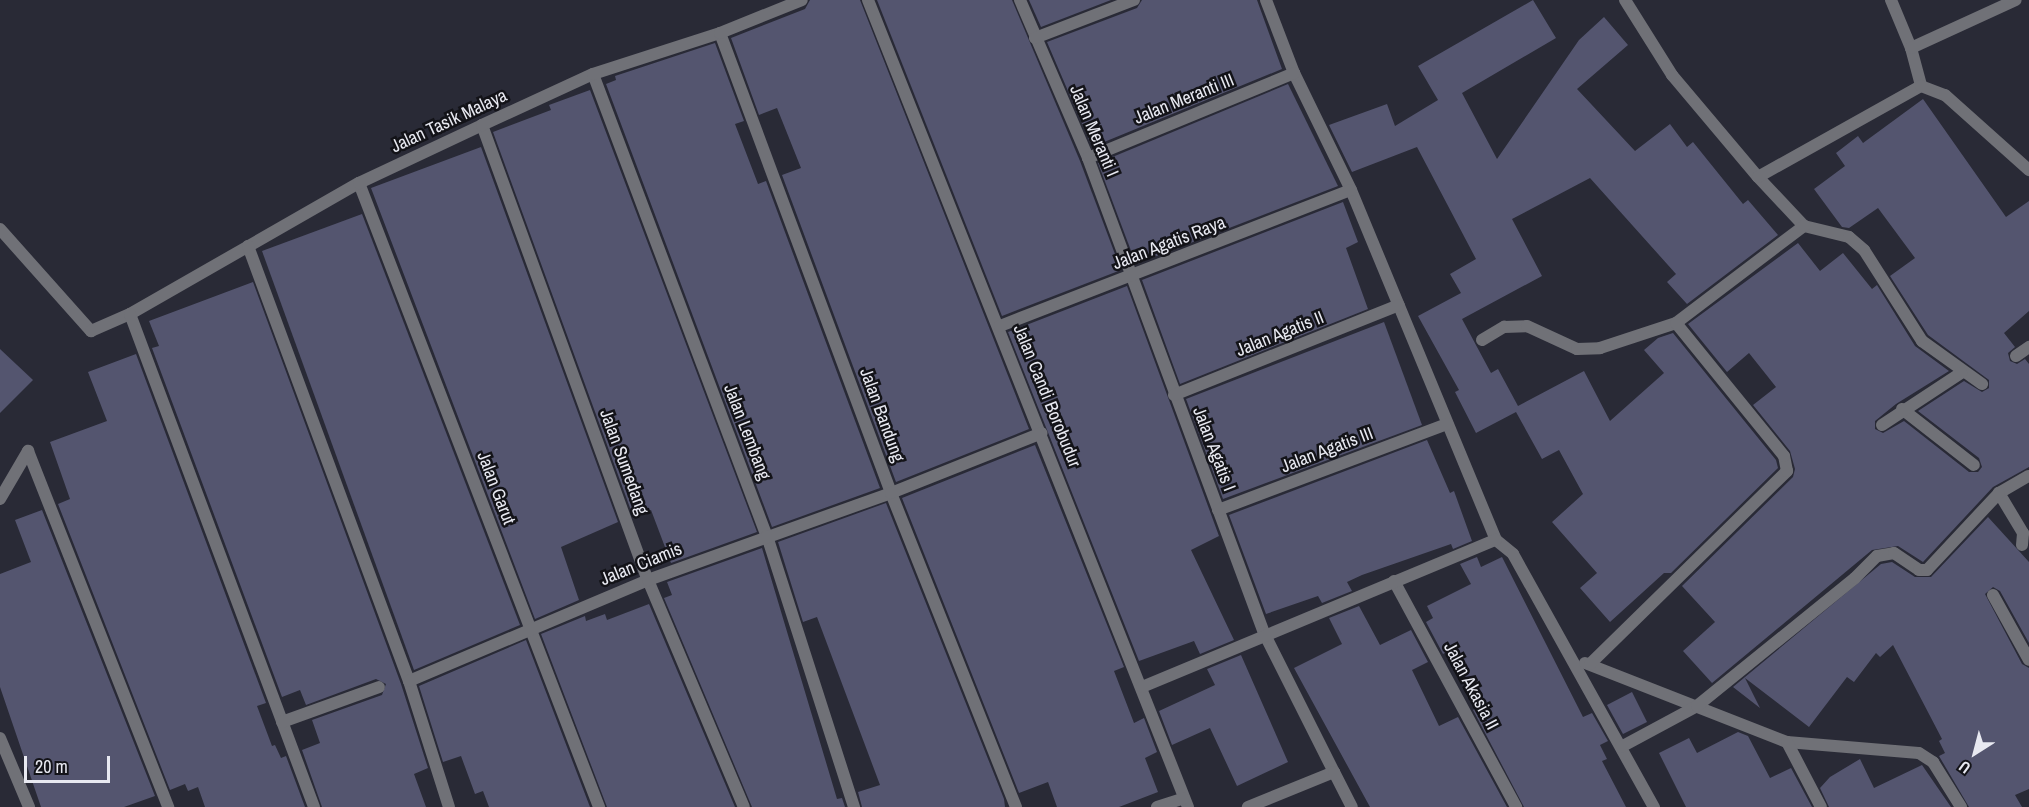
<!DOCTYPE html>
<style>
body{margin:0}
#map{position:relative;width:2029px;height:807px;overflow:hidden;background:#292a36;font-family:"Archivo Narrow",sans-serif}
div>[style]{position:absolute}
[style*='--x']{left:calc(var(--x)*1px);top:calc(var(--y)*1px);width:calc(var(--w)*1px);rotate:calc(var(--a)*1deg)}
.building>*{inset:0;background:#54556f}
.lane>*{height:12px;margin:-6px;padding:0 6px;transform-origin:6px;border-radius:6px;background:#707177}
.street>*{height:12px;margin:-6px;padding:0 6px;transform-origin:6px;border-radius:6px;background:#707177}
span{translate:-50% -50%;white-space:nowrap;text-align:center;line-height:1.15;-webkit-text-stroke:5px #131318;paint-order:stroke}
.street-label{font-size:18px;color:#e8e9f1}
.north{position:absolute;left:1945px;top:723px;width:60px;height:60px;-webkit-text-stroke:4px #131318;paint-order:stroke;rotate:216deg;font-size:16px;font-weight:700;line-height:24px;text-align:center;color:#e8e9f1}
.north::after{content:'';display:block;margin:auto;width:21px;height:27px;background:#e8e9f1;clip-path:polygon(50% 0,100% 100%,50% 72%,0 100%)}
.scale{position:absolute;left:24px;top:756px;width:86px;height:27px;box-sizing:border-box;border:3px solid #e8e9f1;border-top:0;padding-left:8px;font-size:18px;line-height:21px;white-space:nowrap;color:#e8e9f1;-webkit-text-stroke:4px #131318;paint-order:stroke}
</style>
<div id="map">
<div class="building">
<i style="clip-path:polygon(810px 0,860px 0,1029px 429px,896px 482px,782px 175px,801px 168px,777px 108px,759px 115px,731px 38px,805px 9px)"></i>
<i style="clip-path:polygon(877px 0,1012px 0,1080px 161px,1121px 270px,1002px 316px)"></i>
<i style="clip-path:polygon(1029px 0,1111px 0,1041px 27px)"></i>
<i style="clip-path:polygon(1142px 0,1257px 0,1282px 69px,1092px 147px,1047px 42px,1137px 8px)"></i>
<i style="clip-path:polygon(1533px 0,1556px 38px,1462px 93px,1497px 159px,1579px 40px,1604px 17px,1628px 45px,1577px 89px,1635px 151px,1670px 124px,1687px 147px,1693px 142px,1743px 204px,1748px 200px,1778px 235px,1687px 304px,1667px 282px,1676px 274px,1590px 178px,1512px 219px,1542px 276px,1462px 319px,1491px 373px,1498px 369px,1518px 406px,1584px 371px,1610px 421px,1664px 373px,1644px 350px,1658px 338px,1673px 333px,1776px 460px,1778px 468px,1671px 573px,1664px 573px,1610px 622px,1580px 588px,1597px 573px,1552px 522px,1583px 494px,1559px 450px,1542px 459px,1516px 412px,1476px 433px,1455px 392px,1459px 390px,1418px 316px,1461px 293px,1450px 274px,1476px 259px,1417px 147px,1352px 172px,1329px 125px,1387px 104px,1395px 126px,1438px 100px,1418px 66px)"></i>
<i style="clip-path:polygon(715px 43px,744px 121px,735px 124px,758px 184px,766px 181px,880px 488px,772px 527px,606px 84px,616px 80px,615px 76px)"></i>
<i style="clip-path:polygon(1288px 84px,1338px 186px,1136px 264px,1098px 163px)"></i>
<i style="clip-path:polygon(590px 90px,757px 532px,671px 563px,651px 510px,633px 516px,493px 132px,551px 110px,549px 105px)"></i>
<i style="clip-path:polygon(1923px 99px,2006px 217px,2029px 201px,2029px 311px,2004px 333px,2015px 347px,2008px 353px,2010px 361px,2017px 364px,2025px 359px,2029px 364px,2029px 467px,1993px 487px,1923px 562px,1898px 546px,1872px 550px,1712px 683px,1683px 651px,1715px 622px,1682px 586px,1793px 477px,1795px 469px,1790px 451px,1753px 405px,1776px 387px,1749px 353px,1727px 372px,1688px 324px,1798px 243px,1820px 271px,1843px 253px,1872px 289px,1877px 285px,1915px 346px,1949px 371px,1896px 404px,1875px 421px,1875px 429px,1883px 433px,1904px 421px,1969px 472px,1978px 472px,1982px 467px,1979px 458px,1918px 411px,1964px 381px,1982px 392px,1989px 388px,1989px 380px,1928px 335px,1890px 276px,1915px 258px,1878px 208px,1849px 228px,1842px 227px,1814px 189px,1845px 166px,1836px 153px,1858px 136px,1863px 143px)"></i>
<i style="clip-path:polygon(481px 147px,618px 522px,561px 547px,579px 600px,535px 619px,371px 188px)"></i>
<i style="clip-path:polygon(1343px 202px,1358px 242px,1346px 248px,1368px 309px,1180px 384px,1142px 280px)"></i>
<i style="clip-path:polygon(362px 214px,520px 625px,414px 670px,262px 251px)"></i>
<i style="clip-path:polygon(253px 282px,401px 684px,428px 768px,414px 774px,426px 807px,322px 807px,302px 750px,320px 743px,312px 720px,382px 695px,386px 684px,376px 679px,306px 705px,300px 690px,282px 697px,152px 348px,159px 346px,149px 321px)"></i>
<i style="clip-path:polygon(1127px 286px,1219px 536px,1191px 550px,1234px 640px,1200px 654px,1194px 641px,1139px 661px,1008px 332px)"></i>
<i style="clip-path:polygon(1384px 322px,1422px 425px,1223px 499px,1186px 399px)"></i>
<i style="clip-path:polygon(0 349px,33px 380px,0 413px)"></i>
<i style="clip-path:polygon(136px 354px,266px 703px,257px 706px,272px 746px,275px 745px,281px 758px,286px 756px,305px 807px,205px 807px,198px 787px,188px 791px,185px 784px,170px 790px,58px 504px,70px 499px,50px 442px,107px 421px,88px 372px)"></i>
<i style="clip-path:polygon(1427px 440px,1450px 493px,1454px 491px,1472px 541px,1453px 549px,1451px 544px,1362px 575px,1347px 582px,1352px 591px,1322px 603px,1318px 596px,1266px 614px,1229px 515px)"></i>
<i style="clip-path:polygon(1035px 445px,1124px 667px,1114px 671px,1134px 723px,1144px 718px,1157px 752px,1145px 758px,1158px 792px,1119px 807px,1057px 807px,1048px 782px,1019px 793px,902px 498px)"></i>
<i style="clip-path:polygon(886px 503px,1004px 799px,1005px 807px,862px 807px,858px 792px,880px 785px,817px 617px,803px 622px,778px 542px)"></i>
<i style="clip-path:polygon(42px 510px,155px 796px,124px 807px,41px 807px,0 687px,0 574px,31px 562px,15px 520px)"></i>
<i style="clip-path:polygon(1988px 517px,2029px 562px,2029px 643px,2000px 591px,1993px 587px,1985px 594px,2022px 664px,2029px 668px,2029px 789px,2015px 795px,2022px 807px,1969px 807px,1939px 756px,1945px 753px,1939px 741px,1942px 739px,1893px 645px,1880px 657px,1876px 653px,1854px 682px,1847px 677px,1809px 727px,1745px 678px,1760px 708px,1733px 687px,1881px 564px,1892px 562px,1915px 577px,1931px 577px)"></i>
<i style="clip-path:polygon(762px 548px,837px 799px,842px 798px,845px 807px,752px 807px,664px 598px,672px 595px,667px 582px)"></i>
<i style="clip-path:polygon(1477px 557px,1481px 567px,1502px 557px,1583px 717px,1592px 713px,1608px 741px,1600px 745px,1607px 759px,1602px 761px,1626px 807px,1524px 807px,1473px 710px,1480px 706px,1452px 649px,1443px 654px,1426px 622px,1433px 618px,1427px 606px,1471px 584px,1460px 564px)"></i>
<i style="clip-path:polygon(649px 604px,735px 807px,607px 807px,541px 634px,585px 616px,586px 621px,605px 614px,607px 620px)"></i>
<i style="clip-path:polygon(1359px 606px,1380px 645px,1411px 630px,1428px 662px,1412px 670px,1439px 726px,1458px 717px,1507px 807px,1370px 807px,1294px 668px,1342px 644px,1329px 618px)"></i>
<i style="clip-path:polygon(526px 640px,590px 807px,489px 807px,483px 791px,475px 794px,461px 756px,443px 762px,419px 686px)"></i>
<i style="clip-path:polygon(1241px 655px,1288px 762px,1237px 786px,1210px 728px,1172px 745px,1159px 711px,1215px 685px,1207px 669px)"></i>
<i style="clip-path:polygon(1632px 692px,1647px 722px,1623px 734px,1607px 705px)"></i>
<i style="clip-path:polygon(1738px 732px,1748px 736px,1770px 778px,1791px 768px,1812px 807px,1686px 807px,1659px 753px,1689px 738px,1697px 753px)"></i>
<i style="clip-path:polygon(1860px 759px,1874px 788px,1922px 765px,1951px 807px,1829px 807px,1820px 788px,1830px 777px)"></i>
</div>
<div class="lane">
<i style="--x:2016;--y:356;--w:16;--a:-35"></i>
</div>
<div class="street">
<i style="--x:868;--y:0;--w:868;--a:68.37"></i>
<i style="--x:1020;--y:0;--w:172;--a:66.7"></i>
<i style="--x:1088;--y:158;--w:507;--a:69.67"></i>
<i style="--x:1264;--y:633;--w:156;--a:63.3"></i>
<i style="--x:1334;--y:772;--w:93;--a:157.9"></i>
<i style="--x:1266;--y:0;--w:78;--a:69"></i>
<i style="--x:1294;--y:73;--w:130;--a:64"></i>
<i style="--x:1351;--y:190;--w:379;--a:67.5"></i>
<i style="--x:1496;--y:540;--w:22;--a:39"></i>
<i style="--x:1513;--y:554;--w:290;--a:60.9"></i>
<i style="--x:1625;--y:0;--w:89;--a:57.9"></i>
<i style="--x:1672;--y:75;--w:133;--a:49.9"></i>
<i style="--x:1758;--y:177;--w:67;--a:46.8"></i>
<i style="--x:1804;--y:226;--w:46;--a:13.7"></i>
<i style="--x:1849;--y:237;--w:20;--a:41"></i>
<i style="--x:1864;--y:250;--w:108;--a:57.5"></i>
<i style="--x:1922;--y:341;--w:74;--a:35.6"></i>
<i style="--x:1891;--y:0;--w:52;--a:67.4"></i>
<i style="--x:1911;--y:48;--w:39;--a:75"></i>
<i style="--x:720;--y:33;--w:491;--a:69.6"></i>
<i style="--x:891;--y:493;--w:338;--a:68.3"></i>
<i style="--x:1035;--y:38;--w:106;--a:-21"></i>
<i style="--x:1911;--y:48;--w:115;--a:-24.6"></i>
<i style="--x:593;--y:74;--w:494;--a:69.4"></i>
<i style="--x:767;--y:536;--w:285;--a:72.2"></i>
<i style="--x:482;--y:125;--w:484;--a:70"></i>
<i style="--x:648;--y:580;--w:246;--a:67.1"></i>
<i style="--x:1088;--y:158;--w:223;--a:-22.4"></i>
<i style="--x:1758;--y:177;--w:187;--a:-29.2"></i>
<i style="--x:1921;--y:86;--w:26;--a:21"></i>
<i style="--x:1945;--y:95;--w:113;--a:41.8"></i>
<i style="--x:359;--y:183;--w:669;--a:68.96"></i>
<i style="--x:0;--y:229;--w:137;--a:48.3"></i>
<i style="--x:91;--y:331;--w:43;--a:-23.6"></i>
<i style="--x:130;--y:314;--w:264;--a:-29.8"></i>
<i style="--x:359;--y:183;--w:136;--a:-25.2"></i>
<i style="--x:482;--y:125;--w:122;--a:-24.7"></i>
<i style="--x:593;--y:74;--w:133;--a:-17.9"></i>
<i style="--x:720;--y:33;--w:88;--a:-21.9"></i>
<i style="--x:248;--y:246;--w:464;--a:69.7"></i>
<i style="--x:409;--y:681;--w:132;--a:72.4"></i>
<i style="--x:130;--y:314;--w:526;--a:69.53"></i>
<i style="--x:1000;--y:326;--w:376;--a:-21.2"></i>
<i style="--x:1482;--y:340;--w:26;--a:-31"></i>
<i style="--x:1504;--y:327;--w:23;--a:-2"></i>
<i style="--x:1527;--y:326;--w:55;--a:24.7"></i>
<i style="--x:1577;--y:349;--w:23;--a:-2"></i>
<i style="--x:1600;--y:348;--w:80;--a:-18.2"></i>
<i style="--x:1676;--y:323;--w:161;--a:-37.2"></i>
<i style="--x:1174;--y:395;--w:242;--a:-21.8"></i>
<i style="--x:1902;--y:409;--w:91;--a:37.9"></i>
<i style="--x:1882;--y:425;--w:95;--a:-33.4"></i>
<i style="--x:28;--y:451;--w:383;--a:68.5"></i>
<i style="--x:0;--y:499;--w:56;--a:-59.7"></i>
<i style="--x:1218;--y:510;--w:245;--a:-20.6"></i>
<i style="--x:2022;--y:545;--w:12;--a:-85"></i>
<i style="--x:2023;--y:533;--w:47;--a:-121"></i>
<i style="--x:1999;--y:493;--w:34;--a:-30"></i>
<i style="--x:1394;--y:581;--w:257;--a:61.6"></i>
<i style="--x:1993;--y:595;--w:74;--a:61"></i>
<i style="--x:1585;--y:663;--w:217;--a:21.4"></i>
<i style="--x:1787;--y:742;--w:132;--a:4.8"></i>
<i style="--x:1919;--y:753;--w:17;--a:33"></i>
<i style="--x:1933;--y:762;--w:53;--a:58.1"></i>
<i style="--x:1590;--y:664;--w:276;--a:-44.4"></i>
<i style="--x:1787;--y:471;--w:15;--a:-101"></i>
<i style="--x:1784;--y:456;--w:171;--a:-129.1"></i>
<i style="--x:409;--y:681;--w:259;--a:-22.9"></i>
<i style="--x:648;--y:580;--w:258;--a:-19.7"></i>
<i style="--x:891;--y:493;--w:162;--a:-21.7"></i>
<i style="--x:1142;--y:687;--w:383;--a:-22.6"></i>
<i style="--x:282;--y:722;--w:103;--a:-19.8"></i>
<i style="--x:0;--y:738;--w:75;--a:67.2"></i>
<i style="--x:1787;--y:742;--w:73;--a:62.4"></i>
<i style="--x:1621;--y:747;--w:86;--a:-28.3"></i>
<i style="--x:1697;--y:706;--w:203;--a:-39"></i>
<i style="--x:1855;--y:578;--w:31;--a:-45"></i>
<i style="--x:1877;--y:556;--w:17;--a:-10"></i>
<i style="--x:1894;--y:553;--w:30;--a:34"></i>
<i style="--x:1919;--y:570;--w:8;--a:0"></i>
<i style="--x:1927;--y:570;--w:105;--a:-46.9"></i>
<i style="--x:1334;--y:772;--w:39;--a:63"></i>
<i style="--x:1157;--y:807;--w:28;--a:-18"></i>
</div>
<div class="street-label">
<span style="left:1184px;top:99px;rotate:-22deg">Jalan Meranti III</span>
<span style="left:449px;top:121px;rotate:-25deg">Jalan Tasik Malaya</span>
<span style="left:1094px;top:131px;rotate:67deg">Jalan Meranti I</span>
<span style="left:1169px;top:243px;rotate:-21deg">Jalan Agatis Raya</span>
<span style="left:1280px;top:334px;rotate:-22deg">Jalan Agatis II</span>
<span style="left:1047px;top:396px;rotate:68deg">Jalan Candi Borobudur</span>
<span style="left:882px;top:415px;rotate:70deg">Jalan Bandung</span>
<span style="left:747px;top:432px;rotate:69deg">Jalan Lembang</span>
<span style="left:1214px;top:449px;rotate:69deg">Jalan Agatis I</span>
<span style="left:1327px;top:450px;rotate:-21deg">Jalan Agatis III</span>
<span style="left:624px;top:462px;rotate:70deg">Jalan Sumedang</span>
<span style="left:496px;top:488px;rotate:69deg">Jalan Garut</span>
<span style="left:641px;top:564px;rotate:-22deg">Jalan Ciamis</span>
<span style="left:1471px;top:686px;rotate:62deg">Jalan Akasia II</span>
</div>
<div class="north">U</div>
<div class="scale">20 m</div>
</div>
